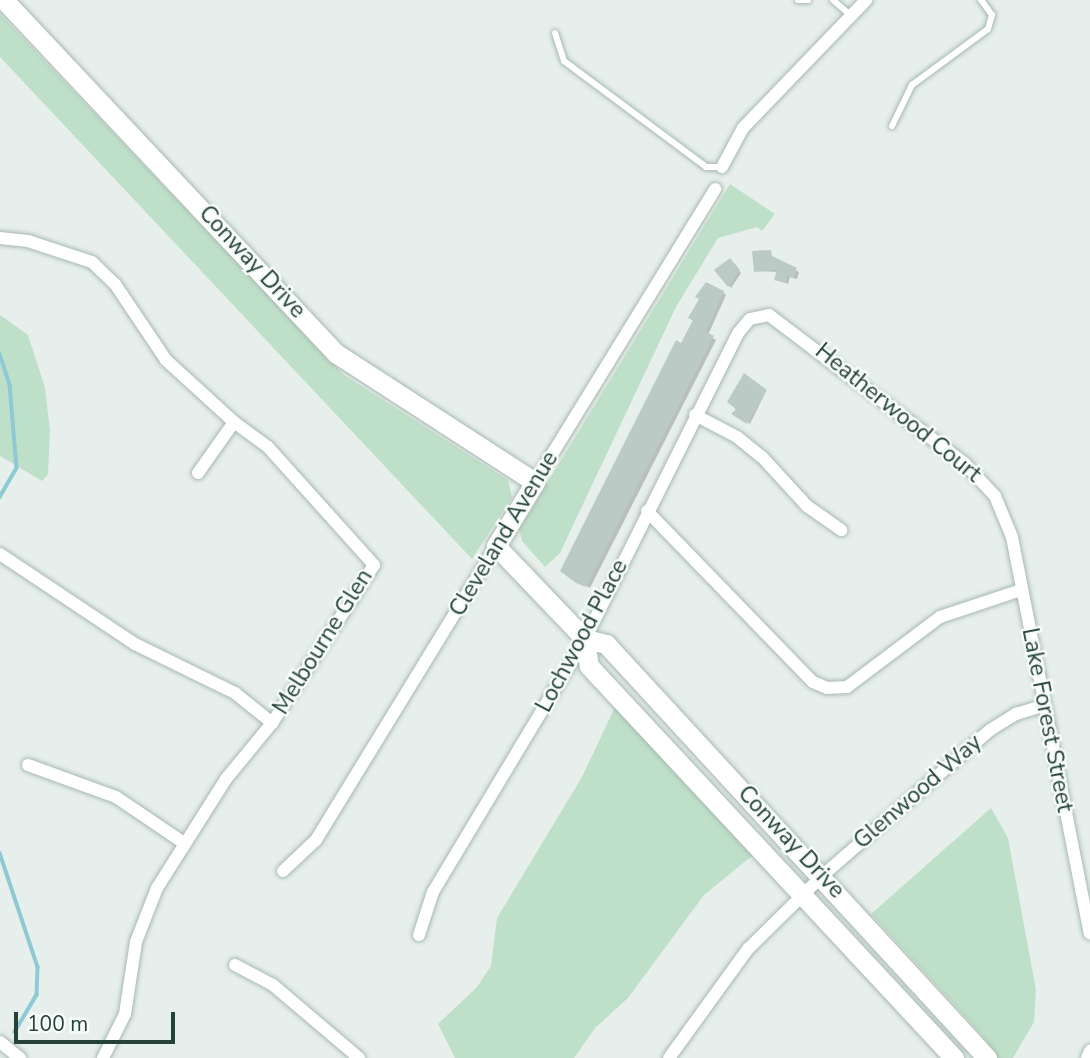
<!DOCTYPE html>
<style>
body{margin:0}
#map{position:relative;width:1090px;height:1058px;overflow:hidden;background:#e6efeb;font-family:"Nunito Sans",sans-serif}
div>[style]{position:absolute}
[style*='--x']{left:calc(var(--x)*1px);top:calc(var(--y)*1px);width:calc(var(--w)*1px);rotate:calc(var(--a)*1deg)}
.green>*{inset:0;background:#bfe0c8}
.shadow>*{inset:0;background:#0003}
.stream>*{height:3.5px;margin:-1.75px;padding:0 1.75px;transform-origin:1.75px;border-radius:1.75px;background:#8ec9d4}
.building>*{inset:0;background:#bbcac4}
.roads{filter:drop-shadow(0 0 2px #a8b8b2) drop-shadow(0 0 2px #a8b8b2)}
.lane>*{height:6px;margin:-3px;padding:0 3px;transform-origin:3px;border-radius:3px;background:#fff}
.street>*{height:12px;margin:-6px;padding:0 6px;transform-origin:6px;border-radius:6px;background:#fff}
.secondary>*{height:19px;margin:-9.5px;padding:0 9.5px;transform-origin:9.5px;border-radius:9.5px;background:#fff}
span{translate:-50% -50%;white-space:nowrap;text-align:center;line-height:1.15;-webkit-text-stroke:5px #f7fbf9;paint-order:stroke}
.street-label{font-size:23px;color:#24423a}
.scale{position:absolute;left:14px;top:1012px;width:161px;height:32px;box-sizing:border-box;border:4px solid #24423a;border-top:0;padding-left:9px;font-size:21px;line-height:24px;white-space:nowrap;color:#24423a;-webkit-text-stroke:5px #f7fbf9;paint-order:stroke}
</style>
<div id="map">
<div class="green">
<i style="clip-path:polygon(0 14px,344px 375px,508px 480px,512px 497px,472px 559px,0 57px)"></i>
<i style="clip-path:polygon(730px 184px,775px 214px,762px 231px,757px 227px,718px 238px,676px 307px,560px 553px,545px 567px,522px 541px,519px 529px)"></i>
<i style="clip-path:polygon(0 315px,28px 335px,45px 388px,50px 431px,48px 474px,42px 481px,0 456px)"></i>
<i style="clip-path:polygon(615px 707px,753px 855px,704px 895px,628px 998px,595px 1028px,574px 1058px,455px 1058px,438px 1024px,477px 987px,491px 966px,497px 918px,582px 777px)"></i>
<i style="clip-path:polygon(991px 808px,1008px 838px,1036px 990px,1034px 1022px,1013px 1058px,998px 1058px,982px 1035px,871px 914px)"></i>
</div>
<div class="shadow">
<i style="clip-path:polygon(770px 252px,773px 259px,799px 272px,797px 279px,790px 277px,788px 284px,776px 279px,779px 272px,756px 271px)"></i>
<i style="clip-path:polygon(730px 260px,741px 273px,731px 288px,717px 270px)"></i>
<i style="clip-path:polygon(723px 292px,726px 295px,708px 335px,716px 340px,590px 588px,565px 574px,694px 322px,690px 318px)"></i>
<i style="clip-path:polygon(766px 391px,750px 424px,729px 402px)"></i>
</div>
<div class="stream">
<i style="--x:0;--y:354;--w:33;--a:72"></i>
<i style="--x:10;--y:385;--w:83;--a:85.2"></i>
<i style="--x:17;--y:468;--w:34;--a:120"></i>
<i style="--x:0;--y:853;--w:120;--a:71.6"></i>
<i style="--x:38;--y:967;--w:28;--a:92"></i>
<i style="--x:37;--y:995;--w:43;--a:120.7"></i>
</div>
<div class="building">
<i style="clip-path:polygon(771px 250px,772px 256px,797px 268px,794px 277px,788px 276px,785px 283px,774px 280px,777px 270px,754px 272px,752px 251px)"></i>
<i style="clip-path:polygon(730px 258px,740px 270px,728px 287px,714px 270px)"></i>
<i style="clip-path:polygon(706px 282px,724px 291px,706px 332px,714px 336px,586px 587px,576px 583px,560px 571px,676px 340px,681px 343px,693px 320px,688px 318px,699px 299px,695px 297px)"></i>
<i style="clip-path:polygon(744px 373px,767px 390px,747px 424px,731px 414px,736px 409px,727px 402px)"></i>
</div>
<div class="roads">
<div class="lane">
<i style="--x:798;--y:0;--w:10;--a:0"></i>
<i style="--x:833;--y:0;--w:23;--a:41"></i>
<i style="--x:555;--y:33;--w:29;--a:72"></i>
<i style="--x:564;--y:61;--w:177;--a:36.7"></i>
<i style="--x:706;--y:167;--w:16;--a:0"></i>
<i style="--x:892;--y:126;--w:46;--a:-64"></i>
<i style="--x:912;--y:85;--w:94;--a:-36.4"></i>
<i style="--x:988;--y:29;--w:15;--a:-74"></i>
<i style="--x:992;--y:15;--w:19;--a:-126"></i>
</div>
<div class="street">
<i style="--x:722;--y:167;--w:44;--a:-61.7"></i>
<i style="--x:743;--y:128;--w:178;--a:-46.1"></i>
<i style="--x:0;--y:238;--w:28;--a:6"></i>
<i style="--x:28;--y:241;--w:67;--a:18.2"></i>
<i style="--x:92;--y:262;--w:32;--a:44"></i>
<i style="--x:115;--y:284;--w:92;--a:56.1"></i>
<i style="--x:166;--y:360;--w:92;--a:42.4"></i>
<i style="--x:234;--y:422;--w:42;--a:36.3"></i>
<i style="--x:268;--y:447;--w:159;--a:48.1"></i>
<i style="--x:374;--y:565;--w:188;--a:122.8"></i>
<i style="--x:272;--y:723;--w:72;--a:129.4"></i>
<i style="--x:226;--y:779;--w:129;--a:122.3"></i>
<i style="--x:157;--y:888;--w:58;--a:111.3"></i>
<i style="--x:136;--y:942;--w:73;--a:98.7"></i>
<i style="--x:125;--y:1014;--w:49;--a:116.6"></i>
<i style="--x:695;--y:415;--w:47;--a:27.6"></i>
<i style="--x:737;--y:437;--w:33;--a:39"></i>
<i style="--x:763;--y:458;--w:65;--a:47.5"></i>
<i style="--x:807;--y:506;--w:42;--a:35.2"></i>
<i style="--x:198;--y:473;--w:62;--a:-54.8"></i>
<i style="--x:535;--y:482;--w:344;--a:-58.4"></i>
<i style="--x:647;--y:511;--w:238;--a:45.9"></i>
<i style="--x:813;--y:682;--w:15;--a:23"></i>
<i style="--x:827;--y:688;--w:20;--a:-3"></i>
<i style="--x:847;--y:687;--w:116;--a:-37"></i>
<i style="--x:940;--y:617;--w:85;--a:-18.4"></i>
<i style="--x:0;--y:554;--w:162;--a:33.7"></i>
<i style="--x:135;--y:644;--w:111;--a:26.1"></i>
<i style="--x:235;--y:693;--w:48;--a:39"></i>
<i style="--x:28;--y:765;--w:94;--a:20"></i>
<i style="--x:116;--y:797;--w:82;--a:34.1"></i>
<i style="--x:283;--y:871;--w:45;--a:-43.2"></i>
<i style="--x:316;--y:840;--w:345;--a:-58.5"></i>
<i style="--x:419;--y:935;--w:45;--a:-72"></i>
<i style="--x:433;--y:892;--w:295;--a:-59"></i>
<i style="--x:585;--y:639;--w:343;--a:-63.4"></i>
<i style="--x:739;--y:332;--w:17;--a:-50"></i>
<i style="--x:750;--y:319;--w:19;--a:-12"></i>
<i style="--x:769;--y:315;--w:246;--a:37.2"></i>
<i style="--x:965;--y:464;--w:44;--a:46.8"></i>
<i style="--x:995;--y:496;--w:44;--a:67.5"></i>
<i style="--x:1012;--y:537;--w:404;--a:78.9"></i>
<i style="--x:235;--y:965;--w:43;--a:27.8"></i>
<i style="--x:273;--y:985;--w:113;--a:40.3"></i>
<i style="--x:0;--y:1042;--w:26;--a:39"></i>
<i style="--x:669;--y:1058;--w:135;--a:-54.1"></i>
<i style="--x:748;--y:949;--w:104;--a:-44.6"></i>
<i style="--x:822;--y:876;--w:223;--a:-41"></i>
<i style="--x:990;--y:730;--w:31;--a:-32"></i>
<i style="--x:1016;--y:714;--w:30;--a:-17"></i>
<i style="--x:1087;--y:1058;--w:8;--a:-67"></i>
</div>
<div class="secondary">
<i style="--x:4;--y:0;--w:486;--a:46.8"></i>
<i style="--x:337;--y:354;--w:236;--a:32.9"></i>
<i style="--x:535;--y:482;--w:75;--a:121.4"></i>
<i style="--x:496;--y:546;--w:129;--a:46.3"></i>
<i style="--x:585;--y:639;--w:22;--a:13"></i>
<i style="--x:606;--y:644;--w:563;--a:47.38"></i>
<i style="--x:585;--y:639;--w:27;--a:82"></i>
<i style="--x:589;--y:666;--w:536;--a:47.04"></i>
</div>
</div>
<div class="street-label">
<span style="left:252px;top:262px;rotate:47deg">Conway Drive</span>
<span style="left:898px;top:413px;rotate:39deg">Heatherwood Court</span>
<span style="left:504px;top:534px;rotate:-59deg">Cleveland Avenue</span>
<span style="left:582px;top:636px;rotate:-62deg">Lochwood Place</span>
<span style="left:323px;top:642px;rotate:-58deg">Melbourne Glen</span>
<span style="left:1047px;top:720px;rotate:79deg">Lake Forest Street</span>
<span style="left:918px;top:792px;rotate:-41deg">Glenwood Way</span>
<span style="left:791px;top:842px;rotate:47deg">Conway Drive</span>
</div>
<div class="scale">100 m</div>
</div>
